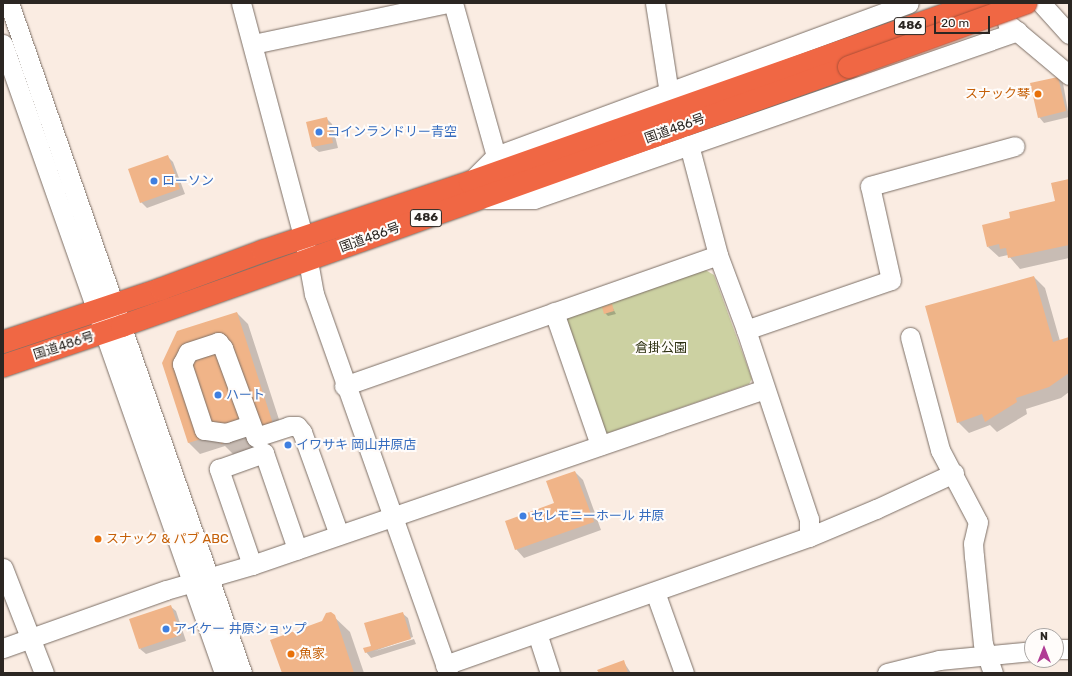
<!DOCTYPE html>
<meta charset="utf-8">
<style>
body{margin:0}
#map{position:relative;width:1072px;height:676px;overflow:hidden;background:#faece2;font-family:Rubik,"Noto Sans JP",sans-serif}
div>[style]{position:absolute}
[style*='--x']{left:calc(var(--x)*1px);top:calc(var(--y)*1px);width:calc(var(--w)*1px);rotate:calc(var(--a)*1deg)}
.green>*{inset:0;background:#ccd1a2}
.shadow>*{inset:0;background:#0003}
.building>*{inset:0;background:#f0b488}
.roads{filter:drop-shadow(0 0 1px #7c6f66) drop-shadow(0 0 1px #7c6f66)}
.minor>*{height:19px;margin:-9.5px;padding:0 9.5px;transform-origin:9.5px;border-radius:9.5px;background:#fff}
.highway>*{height:22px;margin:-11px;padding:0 11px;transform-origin:11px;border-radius:11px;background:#f06744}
.bridges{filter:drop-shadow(0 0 1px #ab5038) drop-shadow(0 0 1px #ab5038)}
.highway-bridge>*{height:22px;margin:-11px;padding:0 11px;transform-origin:11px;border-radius:11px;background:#f06744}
.dots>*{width:11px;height:11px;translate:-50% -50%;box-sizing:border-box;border:2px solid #fffcfa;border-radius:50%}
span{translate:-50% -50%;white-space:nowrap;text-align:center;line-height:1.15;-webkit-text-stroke:4px #fffcfa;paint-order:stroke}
.shield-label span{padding:1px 3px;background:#fffcfa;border:1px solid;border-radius:3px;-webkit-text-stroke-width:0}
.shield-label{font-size:12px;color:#2b2622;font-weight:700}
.food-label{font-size:13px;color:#c56008}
.right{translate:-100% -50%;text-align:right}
.left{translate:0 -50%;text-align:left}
.street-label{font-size:13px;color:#2b2622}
.shop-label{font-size:13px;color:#366cbe}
.park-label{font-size:13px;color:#2d3011}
.frame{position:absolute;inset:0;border:4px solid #2b2622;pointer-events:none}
.north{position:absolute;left:1024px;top:628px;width:40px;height:40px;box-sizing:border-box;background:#fffcfa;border:1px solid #aaa6a4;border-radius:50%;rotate:0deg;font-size:11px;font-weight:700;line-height:16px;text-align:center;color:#2b2622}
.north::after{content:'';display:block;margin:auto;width:14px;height:18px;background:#b03c94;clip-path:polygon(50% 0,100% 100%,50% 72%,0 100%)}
.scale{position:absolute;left:934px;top:16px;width:56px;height:18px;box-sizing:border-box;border:2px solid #2b2622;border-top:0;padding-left:5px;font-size:12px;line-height:14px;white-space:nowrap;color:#2b2622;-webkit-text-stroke:3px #fffcfa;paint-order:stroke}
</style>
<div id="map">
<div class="green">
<i style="clip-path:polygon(702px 268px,714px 275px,752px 379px,749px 384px,608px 433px,603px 431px,563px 316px)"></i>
</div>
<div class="shadow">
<i style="clip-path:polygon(1058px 78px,1063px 83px,1069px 117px,1044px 123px,1039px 117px)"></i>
<i style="clip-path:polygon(326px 118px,332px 124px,338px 148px,319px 152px,313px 147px)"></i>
<i style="clip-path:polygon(167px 156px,173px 162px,185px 194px,147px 208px,141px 202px)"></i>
<i style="clip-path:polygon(1069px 180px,1069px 258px,1020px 269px,1008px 255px,999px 257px,988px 247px,1011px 219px,1056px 202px)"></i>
<i style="clip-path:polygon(1034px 277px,1045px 288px,1060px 341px,1069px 338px,1069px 392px,1061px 398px,1026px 409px,1027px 414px,997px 432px,990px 425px,969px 433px,958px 422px)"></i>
<i style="clip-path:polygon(611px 305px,616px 314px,608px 316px,605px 313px)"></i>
<i style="clip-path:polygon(237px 313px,248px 324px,285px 438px,233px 454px,225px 446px,200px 454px,189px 443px,163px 363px)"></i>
<i style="clip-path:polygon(575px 472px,583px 480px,601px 530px,524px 558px,516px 549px,556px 504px)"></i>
<i style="clip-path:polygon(170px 606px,176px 611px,186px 641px,146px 654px,140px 649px)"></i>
<i style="clip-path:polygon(330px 613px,350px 632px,364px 673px,283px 673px)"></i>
<i style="clip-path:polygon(402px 613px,408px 618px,413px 637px,375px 651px,414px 639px,416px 644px,371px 658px,366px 652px)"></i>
<i style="clip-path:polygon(623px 661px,631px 673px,600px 673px)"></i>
</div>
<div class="building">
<i style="clip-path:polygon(1058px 77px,1066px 111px,1038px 118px,1030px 83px)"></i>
<i style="clip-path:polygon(327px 117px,333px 143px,312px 147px,306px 122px)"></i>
<i style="clip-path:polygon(168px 155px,180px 189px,140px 203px,128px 169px)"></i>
<i style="clip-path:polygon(1069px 179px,1069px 245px,1008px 258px,1006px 248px,1000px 249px,999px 244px,987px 247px,982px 225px,1010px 218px,1009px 212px,1055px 201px,1051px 183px)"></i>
<i style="clip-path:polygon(1034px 276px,1053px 342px,1069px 337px,1069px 373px,1049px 387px,1016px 398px,1017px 402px,985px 422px,982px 414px,957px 423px,925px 306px)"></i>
<i style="clip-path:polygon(612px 304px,614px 311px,604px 314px,602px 307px)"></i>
<i style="clip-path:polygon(237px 312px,274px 427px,221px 444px,218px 434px,188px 443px,162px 363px,177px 331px)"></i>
<i style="clip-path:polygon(575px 471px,594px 522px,515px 550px,505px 521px,554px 503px,546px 481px)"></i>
<i style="clip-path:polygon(171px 605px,181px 635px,139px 649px,129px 619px)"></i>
<i style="clip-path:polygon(331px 612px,335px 615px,354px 673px,282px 673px,270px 640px,322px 621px,326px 613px)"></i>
<i style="clip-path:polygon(403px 612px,411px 639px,365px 653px,363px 648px,371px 646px,364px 623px)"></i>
<i style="clip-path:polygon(624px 660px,628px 673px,599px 673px,597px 670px)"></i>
</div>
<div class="roads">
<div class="minor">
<i style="--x:9;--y:3;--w:709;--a:70.82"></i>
<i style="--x:241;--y:3;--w:244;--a:75.1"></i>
<i style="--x:304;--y:239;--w:56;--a:79.7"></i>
<i style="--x:314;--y:294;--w:402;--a:70.5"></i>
<i style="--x:453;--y:3;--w:159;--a:74.3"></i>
<i style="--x:655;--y:3;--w:91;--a:81.2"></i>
<i style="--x:1041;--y:3;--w:42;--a:47.9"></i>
<i style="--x:1007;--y:23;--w:81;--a:40"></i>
<i style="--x:3;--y:44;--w:667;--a:70.64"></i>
<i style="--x:253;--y:44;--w:198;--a:-11.9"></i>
<i style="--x:689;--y:145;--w:114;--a:75.2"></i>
<i style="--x:718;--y:255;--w:80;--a:69.5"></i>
<i style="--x:746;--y:330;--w:199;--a:71.6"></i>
<i style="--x:809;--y:519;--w:18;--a:90"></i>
<i style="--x:470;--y:182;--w:37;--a:-45"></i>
<i style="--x:496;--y:156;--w:440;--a:-20.3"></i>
<i style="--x:486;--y:199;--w:48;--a:0"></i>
<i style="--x:534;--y:199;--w:512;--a:-19.14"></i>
<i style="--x:554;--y:312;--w:141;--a:70.9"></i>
<i style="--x:746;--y:330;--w:153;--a:-19"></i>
<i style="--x:891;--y:280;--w:96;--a:-102.6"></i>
<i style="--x:870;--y:186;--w:150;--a:-15.4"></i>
<i style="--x:910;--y:337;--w:117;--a:75.1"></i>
<i style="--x:940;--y:450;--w:81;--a:62.2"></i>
<i style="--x:978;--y:522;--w:22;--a:103"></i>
<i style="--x:973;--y:543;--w:13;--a:86"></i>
<i style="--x:974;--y:556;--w:88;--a:84.2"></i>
<i style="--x:983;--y:644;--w:31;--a:71"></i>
<i style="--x:344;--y:386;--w:396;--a:-19.3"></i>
<i style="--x:250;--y:425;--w:25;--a:162"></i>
<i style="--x:226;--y:433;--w:22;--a:-172"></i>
<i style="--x:204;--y:430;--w:70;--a:-108.4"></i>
<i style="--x:182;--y:364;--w:13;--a:-63"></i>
<i style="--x:188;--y:352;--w:32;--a:-18"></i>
<i style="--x:218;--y:342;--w:8;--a:50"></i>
<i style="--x:223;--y:348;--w:95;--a:69.7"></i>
<i style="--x:256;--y:437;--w:35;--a:-18"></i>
<i style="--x:289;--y:426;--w:8;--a:0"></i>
<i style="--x:297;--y:426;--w:8;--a:50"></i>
<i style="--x:302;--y:432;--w:109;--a:70.2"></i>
<i style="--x:252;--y:565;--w:102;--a:-109"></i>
<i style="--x:219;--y:469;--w:48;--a:-19.6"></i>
<i style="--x:264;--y:453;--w:102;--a:71"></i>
<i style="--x:3;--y:568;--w:113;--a:68.7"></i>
<i style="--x:655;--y:592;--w:86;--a:70.3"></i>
<i style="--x:537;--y:633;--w:42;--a:72"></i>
<i style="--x:3;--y:648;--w:173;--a:-19.6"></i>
<i style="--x:166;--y:590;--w:90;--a:-16.2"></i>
<i style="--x:252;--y:565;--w:542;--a:-18.94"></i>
<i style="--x:1056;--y:649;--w:13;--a:0"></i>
<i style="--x:445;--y:665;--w:386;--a:-19.4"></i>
<i style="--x:809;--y:537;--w:73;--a:-22.7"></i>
<i style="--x:876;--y:509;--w:86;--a:-24.8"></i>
<i style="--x:887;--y:673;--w:54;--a:-14"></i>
<i style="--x:939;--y:660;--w:93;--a:-5.5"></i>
</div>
<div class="highway">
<i style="--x:3;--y:342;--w:167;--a:-18.5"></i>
<i style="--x:161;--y:289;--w:109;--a:-20.4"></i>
<i style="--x:263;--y:251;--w:218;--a:-18.4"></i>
<i style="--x:470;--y:182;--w:539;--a:-19.41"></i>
<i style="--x:3;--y:366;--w:126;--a:-18.6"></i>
<i style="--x:122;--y:326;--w:772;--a:-19.61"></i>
</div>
</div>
<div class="bridges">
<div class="highway-bridge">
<i style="--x:849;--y:67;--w:188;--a:-19.9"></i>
</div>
</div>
<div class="dots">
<i style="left:1038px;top:94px;background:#e8710a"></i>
<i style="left:319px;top:132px;background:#3f7fe0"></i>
<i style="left:154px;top:181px;background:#3f7fe0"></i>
<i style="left:218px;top:395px;background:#3f7fe0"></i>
<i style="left:288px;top:445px;background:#3f7fe0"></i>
<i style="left:523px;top:516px;background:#3f7fe0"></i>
<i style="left:98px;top:539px;background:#e8710a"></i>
<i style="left:166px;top:629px;background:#3f7fe0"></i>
<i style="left:291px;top:654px;background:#e8710a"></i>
</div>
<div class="shield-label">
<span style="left:910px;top:26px">486</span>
<span style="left:426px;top:218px">486</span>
</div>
<div class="food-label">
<span class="right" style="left:1030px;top:94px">スナック琴</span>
<span class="left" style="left:106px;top:539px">スナック &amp; パブ ABC</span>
<span class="left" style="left:299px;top:654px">魚家</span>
</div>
<div class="street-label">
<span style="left:675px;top:129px;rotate:-20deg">国道486号</span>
<span style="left:370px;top:238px;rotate:-20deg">国道486号</span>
<span style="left:64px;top:346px;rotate:-18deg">国道486号</span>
</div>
<div class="shop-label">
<span class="left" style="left:327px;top:132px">コインランドリー青空</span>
<span class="left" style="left:162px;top:181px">ローソン</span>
<span class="left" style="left:226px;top:395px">ハート</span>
<span class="left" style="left:296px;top:445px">イワサキ 岡山井原店</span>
<span class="left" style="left:531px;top:516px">セレモニーホール 井原</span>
<span class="left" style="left:174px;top:629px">アイケー 井原ショップ</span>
</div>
<div class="park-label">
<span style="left:661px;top:348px">倉掛公園</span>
</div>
<div class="frame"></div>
<div class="north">N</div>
<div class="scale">20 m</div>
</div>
